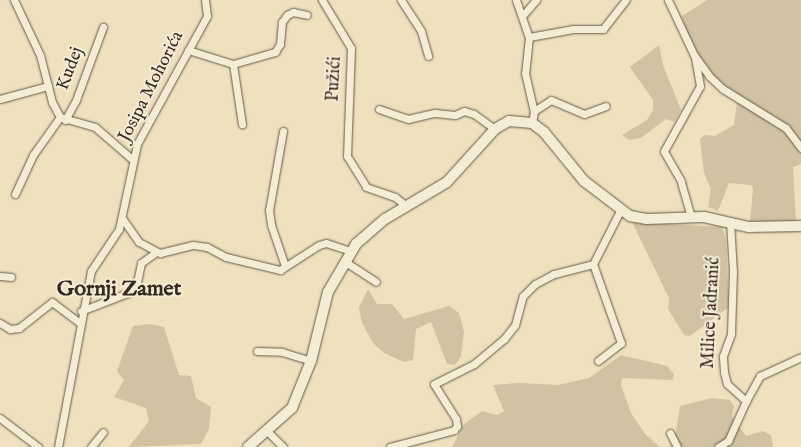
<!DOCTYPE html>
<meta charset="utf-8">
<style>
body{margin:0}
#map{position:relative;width:801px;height:447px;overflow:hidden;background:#efe1be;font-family:"IM FELL English",serif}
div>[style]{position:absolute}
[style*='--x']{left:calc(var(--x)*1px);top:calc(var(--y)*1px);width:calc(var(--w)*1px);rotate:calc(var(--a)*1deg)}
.green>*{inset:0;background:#d0c2a3}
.roads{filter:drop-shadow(0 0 1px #665848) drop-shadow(0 0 1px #665848)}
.street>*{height:7px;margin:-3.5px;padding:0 3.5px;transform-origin:3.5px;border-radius:3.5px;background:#f5ecd5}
.secondary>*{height:10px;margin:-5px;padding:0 5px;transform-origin:5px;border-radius:5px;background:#f5ecd5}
span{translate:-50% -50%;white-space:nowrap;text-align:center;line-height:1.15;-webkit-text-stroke:4px #f5ecd5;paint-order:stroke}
.street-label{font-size:18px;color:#392a21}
.district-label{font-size:22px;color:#392a21;font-weight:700}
</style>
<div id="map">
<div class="green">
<i style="clip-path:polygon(707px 0,801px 0,801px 164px,793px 167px,796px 221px,750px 222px,753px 189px,751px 185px,729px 183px,718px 211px,708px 207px,711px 189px,704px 173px,700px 139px,705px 135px,715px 136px,734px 125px,737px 102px,710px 78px,687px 36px,682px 16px)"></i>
<i style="clip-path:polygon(659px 45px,663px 65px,681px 110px,674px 122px,666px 119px,641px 138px,629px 140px,622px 135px,647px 120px,653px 110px,653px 100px,630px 67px)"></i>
<i style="clip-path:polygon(632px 222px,722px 227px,726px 239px,729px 307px,690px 336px,684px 335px,668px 309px,669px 298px)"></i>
<i style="clip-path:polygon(368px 289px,377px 304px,392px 304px,404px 319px,449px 306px,459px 313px,464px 332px,461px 356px,455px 365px,447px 364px,431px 322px,416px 329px,413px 360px,404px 362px,384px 353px,373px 343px,362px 323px,359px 308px)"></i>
<i style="clip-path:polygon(150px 324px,164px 327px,179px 375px,191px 376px,196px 398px,211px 407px,209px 429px,201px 444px,129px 447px,149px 421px,146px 408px,114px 397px,124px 380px,117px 371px,133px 326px)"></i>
<i style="clip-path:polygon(621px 355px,667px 366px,674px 374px,673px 380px,622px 378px,621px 385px,631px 413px,645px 434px,660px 447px,452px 447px,463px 425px,482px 411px,497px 415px,504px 411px,493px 385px,519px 383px,558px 385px,589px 378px)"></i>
<i style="clip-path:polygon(712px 398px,730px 400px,734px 406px,732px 416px,746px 436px,763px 431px,771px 435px,773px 447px,665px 447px,671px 446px,675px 438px,680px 406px)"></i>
</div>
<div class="roads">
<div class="street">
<i style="--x:14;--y:0;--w:61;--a:64.7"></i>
<i style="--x:40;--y:55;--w:49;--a:75.7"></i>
<i style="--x:52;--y:102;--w:17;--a:62"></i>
<i style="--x:60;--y:117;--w:36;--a:16"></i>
<i style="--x:95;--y:127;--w:49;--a:40.9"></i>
<i style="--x:322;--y:0;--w:56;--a:58.9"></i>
<i style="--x:351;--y:48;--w:108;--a:92.1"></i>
<i style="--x:347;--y:156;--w:36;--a:58"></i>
<i style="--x:366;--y:187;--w:31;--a:19"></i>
<i style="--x:395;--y:197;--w:14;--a:39"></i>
<i style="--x:401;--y:0;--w:37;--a:57"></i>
<i style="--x:421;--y:31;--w:26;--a:74"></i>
<i style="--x:516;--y:0;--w:39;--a:71"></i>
<i style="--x:529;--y:37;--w:36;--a:96"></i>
<i style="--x:525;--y:73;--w:39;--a:77"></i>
<i style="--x:534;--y:111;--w:12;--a:99"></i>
<i style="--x:668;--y:0;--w:61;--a:64.7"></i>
<i style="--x:694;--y:55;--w:26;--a:54"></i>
<i style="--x:709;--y:76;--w:19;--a:43"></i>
<i style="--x:723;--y:89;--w:74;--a:31.8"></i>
<i style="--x:786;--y:128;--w:25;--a:53"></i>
<i style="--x:523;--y:15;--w:20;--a:-49"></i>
<i style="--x:529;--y:37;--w:45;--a:-10.3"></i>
<i style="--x:573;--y:29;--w:30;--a:0"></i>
<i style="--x:603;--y:29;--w:37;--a:-52"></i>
<i style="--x:188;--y:50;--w:47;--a:17.3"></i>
<i style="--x:233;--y:64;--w:44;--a:-15.9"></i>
<i style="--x:275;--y:52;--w:9;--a:-58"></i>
<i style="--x:280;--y:44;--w:22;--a:-85"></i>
<i style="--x:282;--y:22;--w:9;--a:-54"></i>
<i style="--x:287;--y:15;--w:7;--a:-27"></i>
<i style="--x:293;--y:12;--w:14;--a:12"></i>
<i style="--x:233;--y:64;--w:61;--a:81.5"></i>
<i style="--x:0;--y:99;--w:50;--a:-15.2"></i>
<i style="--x:379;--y:109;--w:31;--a:19"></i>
<i style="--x:408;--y:119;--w:28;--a:-13"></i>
<i style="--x:435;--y:113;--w:20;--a:6"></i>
<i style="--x:455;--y:115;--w:10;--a:-24"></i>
<i style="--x:464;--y:111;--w:10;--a:17"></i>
<i style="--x:474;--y:114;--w:26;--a:36"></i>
<i style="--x:534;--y:111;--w:20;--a:-33"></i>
<i style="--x:551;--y:100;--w:36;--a:23"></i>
<i style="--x:584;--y:114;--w:23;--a:-20"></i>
<i style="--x:65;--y:120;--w:23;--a:-61"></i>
<i style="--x:76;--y:100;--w:78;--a:-69.7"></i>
<i style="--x:283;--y:131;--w:80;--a:100"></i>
<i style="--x:269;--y:210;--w:15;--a:82"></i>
<i style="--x:271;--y:225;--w:43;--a:71.1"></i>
<i style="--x:15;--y:194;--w:43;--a:-65.2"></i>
<i style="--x:33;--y:155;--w:47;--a:-54.6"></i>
<i style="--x:691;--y:217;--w:37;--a:-106"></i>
<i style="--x:681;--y:181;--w:34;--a:-120"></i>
<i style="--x:664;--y:151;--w:74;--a:-61"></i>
<i style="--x:700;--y:86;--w:28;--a:-100"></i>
<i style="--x:122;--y:218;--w:29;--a:55"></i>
<i style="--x:139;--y:242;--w:24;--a:28"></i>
<i style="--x:160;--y:253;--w:34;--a:-14"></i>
<i style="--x:193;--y:245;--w:14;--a:8"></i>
<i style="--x:207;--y:247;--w:21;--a:28"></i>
<i style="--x:226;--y:257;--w:56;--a:13.5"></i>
<i style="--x:280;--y:270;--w:46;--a:-32.7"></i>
<i style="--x:319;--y:245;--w:7;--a:-16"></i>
<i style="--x:326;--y:243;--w:26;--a:18"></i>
<i style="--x:344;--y:261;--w:38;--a:33"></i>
<i style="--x:593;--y:264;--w:84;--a:70.5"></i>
<i style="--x:621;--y:343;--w:29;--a:142"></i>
<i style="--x:0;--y:276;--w:11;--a:5"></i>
<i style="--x:81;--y:311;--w:50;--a:-21"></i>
<i style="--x:128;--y:293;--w:14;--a:-51"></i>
<i style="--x:137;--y:282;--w:19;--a:-78"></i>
<i style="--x:141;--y:263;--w:19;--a:-36"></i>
<i style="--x:0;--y:323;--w:12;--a:31"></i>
<i style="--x:10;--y:329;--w:9;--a:-6"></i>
<i style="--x:19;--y:328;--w:42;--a:-38.2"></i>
<i style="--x:52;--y:302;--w:34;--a:37"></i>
<i style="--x:257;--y:351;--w:25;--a:2"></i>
<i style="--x:282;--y:352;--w:30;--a:17"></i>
<i style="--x:746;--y:401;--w:29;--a:-61"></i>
<i style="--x:760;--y:376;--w:45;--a:-24.9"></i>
<i style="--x:0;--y:418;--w:48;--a:37.3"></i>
<i style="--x:268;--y:432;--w:21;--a:45"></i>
<i style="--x:670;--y:433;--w:16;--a:63"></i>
<i style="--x:58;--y:447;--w:179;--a:-79.4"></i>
<i style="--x:91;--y:271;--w:50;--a:-56.3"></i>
<i style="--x:119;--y:229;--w:87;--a:-78"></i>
<i style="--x:137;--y:144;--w:146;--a:-61.3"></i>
<i style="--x:207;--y:16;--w:16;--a:-97"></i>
<i style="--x:91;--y:447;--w:19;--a:-51"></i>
<i style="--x:390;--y:447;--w:66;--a:-14.9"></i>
<i style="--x:454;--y:430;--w:5;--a:-53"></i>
<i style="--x:457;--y:426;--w:7;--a:-98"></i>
<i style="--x:456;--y:419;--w:41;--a:-122.2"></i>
<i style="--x:434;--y:384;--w:45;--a:-26.6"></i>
<i style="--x:474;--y:364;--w:39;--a:-40"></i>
<i style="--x:504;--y:339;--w:18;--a:-52"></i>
<i style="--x:515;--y:325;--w:30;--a:-75"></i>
<i style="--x:523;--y:296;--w:17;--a:-45"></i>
<i style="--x:535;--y:284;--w:21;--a:-28"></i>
<i style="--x:554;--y:274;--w:40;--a:-14.4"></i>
<i style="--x:593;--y:264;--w:59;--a:-63"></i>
<i style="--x:718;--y:447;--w:12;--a:-31"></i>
<i style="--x:728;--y:441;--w:44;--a:-65.8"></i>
<i style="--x:746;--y:401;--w:25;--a:-138"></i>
<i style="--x:727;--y:384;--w:12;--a:-104"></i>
<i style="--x:724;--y:372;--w:16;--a:-94"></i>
<i style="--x:723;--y:356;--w:23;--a:-70"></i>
<i style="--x:731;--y:334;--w:62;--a:-88.2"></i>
<i style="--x:733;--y:272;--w:50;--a:-93.4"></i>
</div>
<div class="secondary">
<i style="--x:248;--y:447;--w:59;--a:-41.6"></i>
<i style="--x:292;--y:408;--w:51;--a:-68"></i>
<i style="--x:311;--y:361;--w:71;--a:-76.2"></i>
<i style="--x:328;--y:292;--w:56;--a:-59.7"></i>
<i style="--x:356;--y:244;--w:38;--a:-41"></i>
<i style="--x:385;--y:219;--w:72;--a:-30.8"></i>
<i style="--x:447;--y:182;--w:72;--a:-47.8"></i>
<i style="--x:495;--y:129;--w:16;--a:-30"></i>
<i style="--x:509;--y:121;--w:23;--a:5"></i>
<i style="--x:532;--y:123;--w:15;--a:37"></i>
<i style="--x:544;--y:132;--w:63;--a:50.8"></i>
<i style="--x:584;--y:181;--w:58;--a:37.3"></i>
<i style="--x:630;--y:216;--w:17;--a:10"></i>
<i style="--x:647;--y:219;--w:57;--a:-2"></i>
<i style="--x:704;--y:217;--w:45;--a:12.8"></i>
<i style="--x:748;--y:227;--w:53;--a:-1.1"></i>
</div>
</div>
<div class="street-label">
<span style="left:71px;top:69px;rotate:-69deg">Kudej</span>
<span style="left:335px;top:79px;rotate:-87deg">Pužići</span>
<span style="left:152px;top:87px;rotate:-63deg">Josipa Mohorića</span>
<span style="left:712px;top:313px;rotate:-87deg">Milice Jadranić</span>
</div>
<div class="district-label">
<span style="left:119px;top:290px">Gornji Zamet</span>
</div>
</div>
